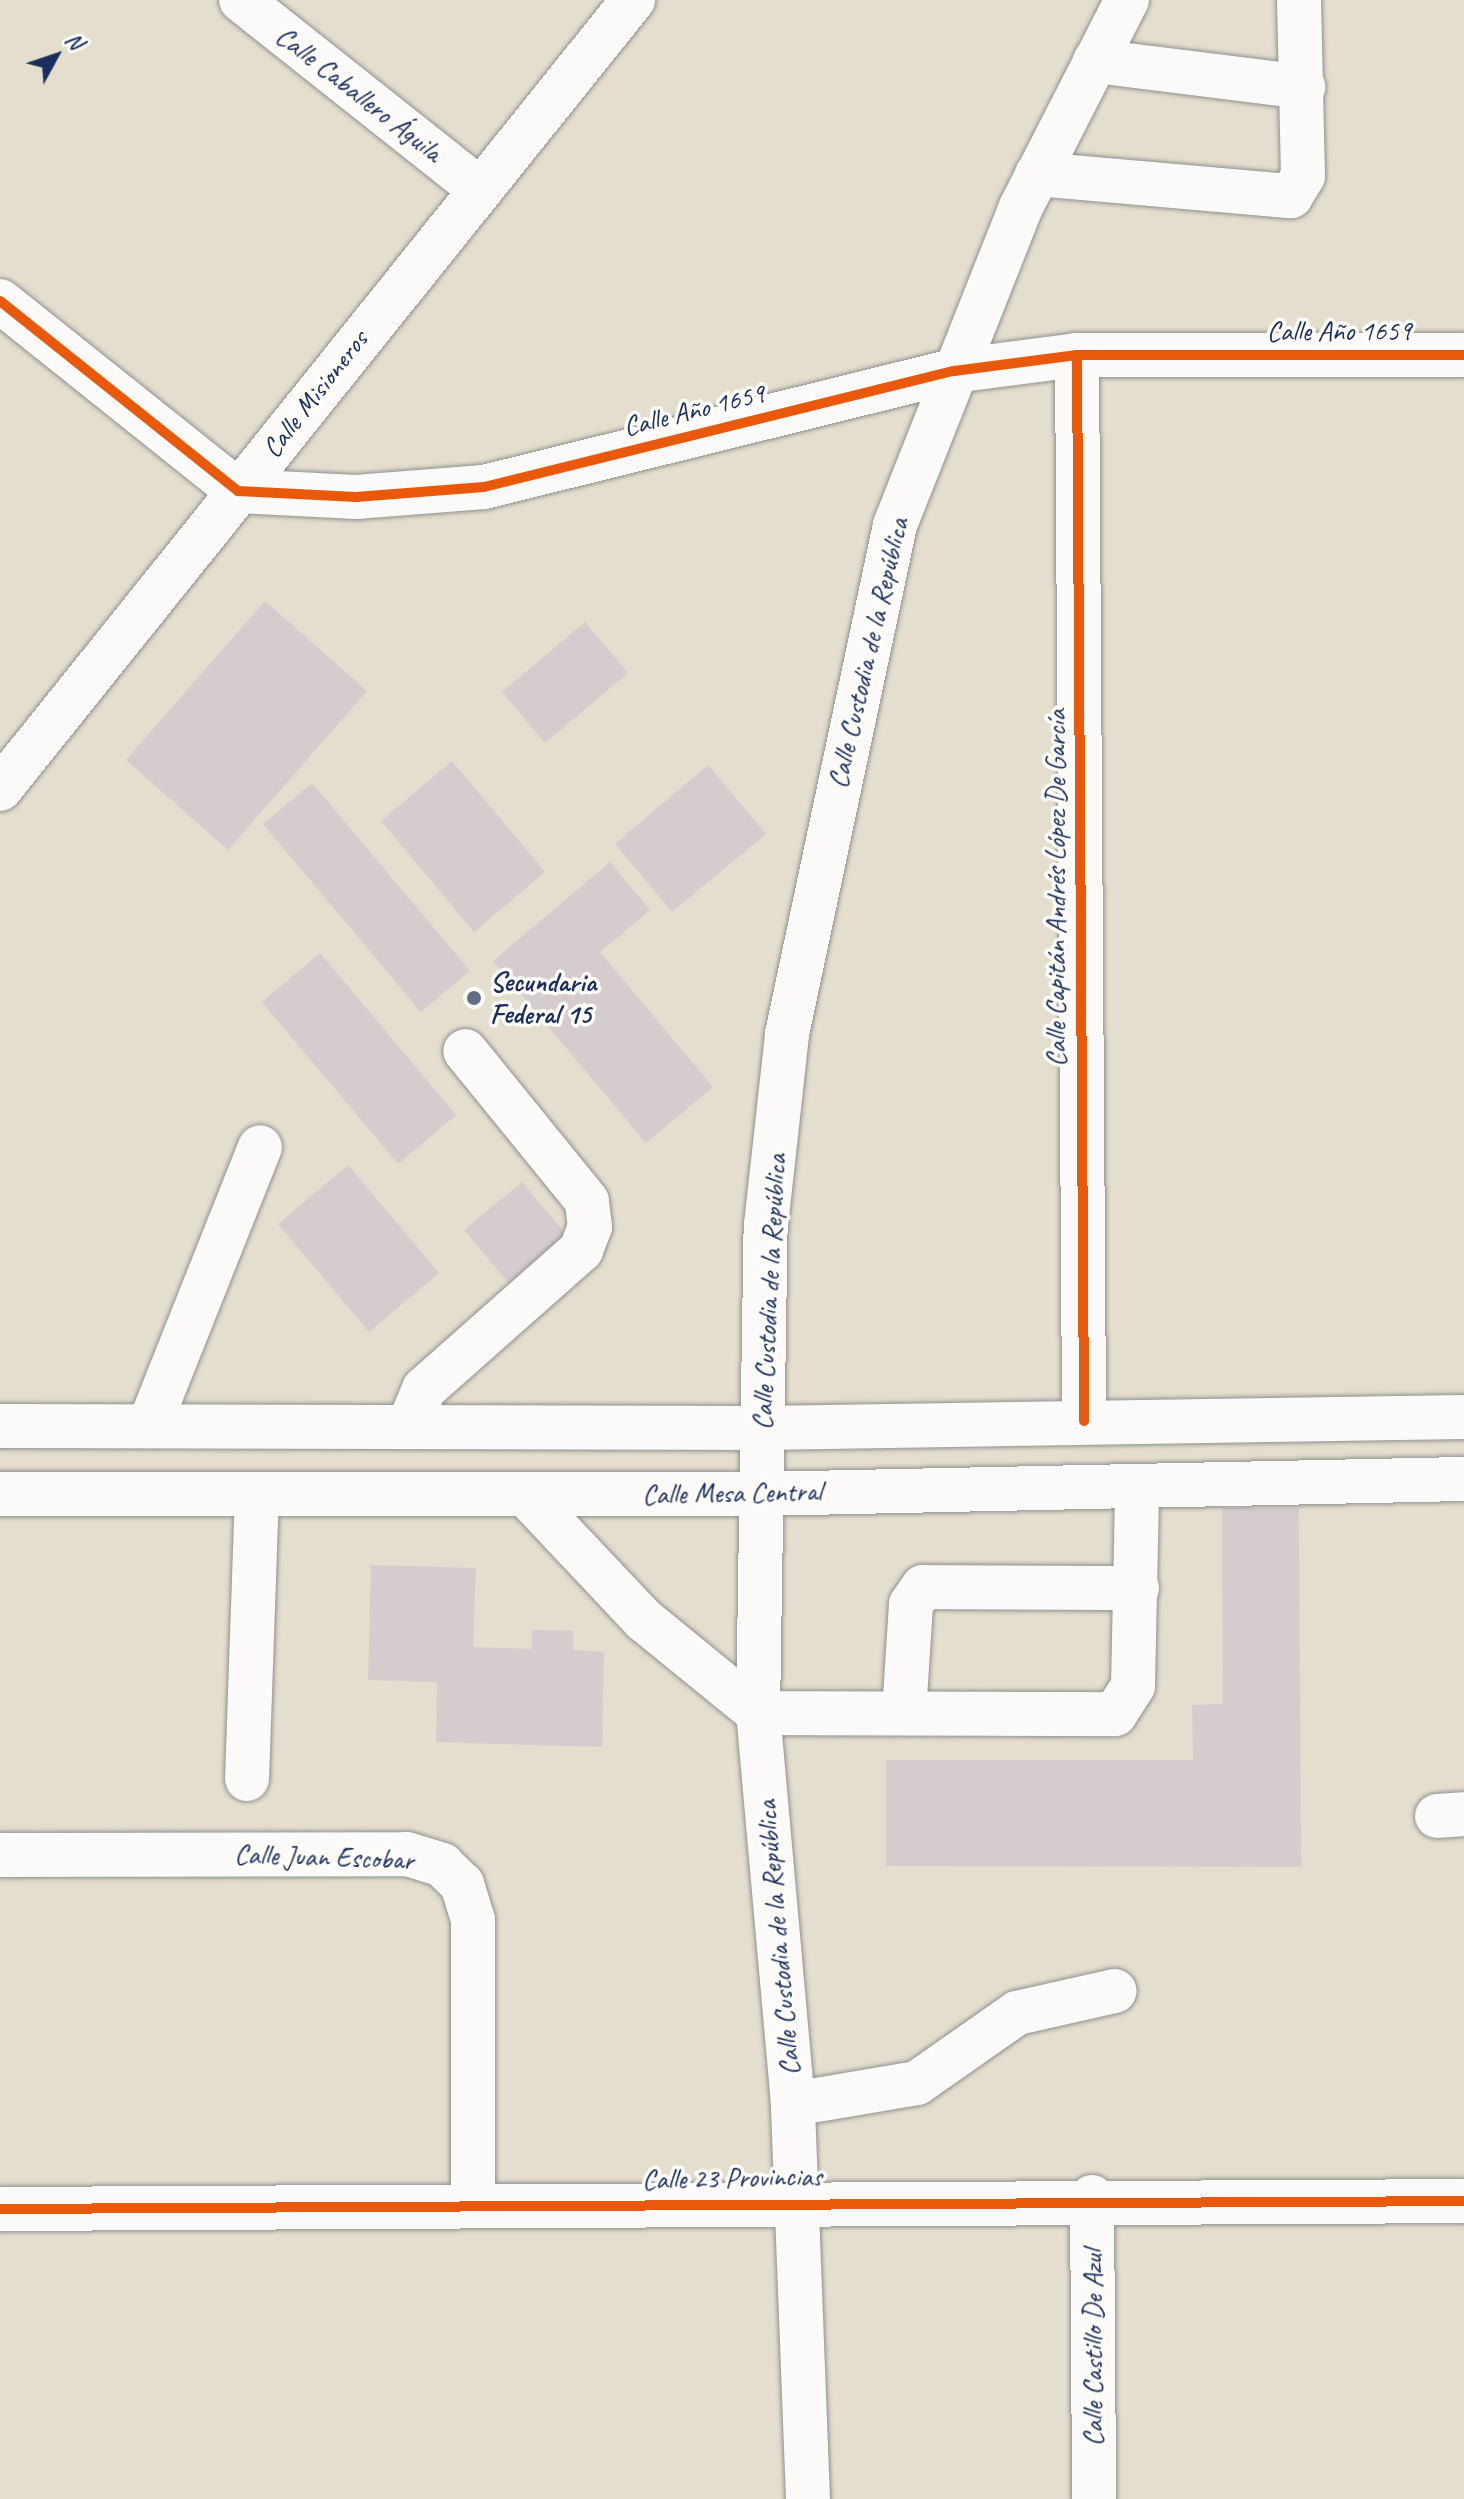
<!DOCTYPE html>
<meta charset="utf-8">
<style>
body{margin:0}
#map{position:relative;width:1464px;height:2499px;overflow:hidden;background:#e3decd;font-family:Caveat,sans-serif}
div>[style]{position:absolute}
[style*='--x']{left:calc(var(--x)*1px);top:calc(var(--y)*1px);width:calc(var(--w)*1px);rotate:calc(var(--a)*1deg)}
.building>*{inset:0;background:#d5cccd}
.roads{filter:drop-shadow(0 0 2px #8f908f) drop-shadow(0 0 2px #8f908f)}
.minor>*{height:44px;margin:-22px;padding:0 22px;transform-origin:22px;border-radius:22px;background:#fbfaf8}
.major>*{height:44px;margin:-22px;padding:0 22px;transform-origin:22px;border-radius:22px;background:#fbfaf8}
.cycleway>*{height:10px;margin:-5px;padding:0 5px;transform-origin:5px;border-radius:5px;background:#e8590c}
.dots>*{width:22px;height:22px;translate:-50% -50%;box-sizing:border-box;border:4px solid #fdfcf7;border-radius:50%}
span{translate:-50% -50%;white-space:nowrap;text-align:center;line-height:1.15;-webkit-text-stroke:7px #fdfcf7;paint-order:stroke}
.street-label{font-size:28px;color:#1b2f5e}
.poi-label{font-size:28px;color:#1b2f5e;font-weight:700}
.left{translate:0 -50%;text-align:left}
.north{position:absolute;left:16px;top:16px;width:80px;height:80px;-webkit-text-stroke:6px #fdfcf7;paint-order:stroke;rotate:50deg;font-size:22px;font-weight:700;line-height:32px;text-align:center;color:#1b2f5e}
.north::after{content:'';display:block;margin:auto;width:28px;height:36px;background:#1b2f5e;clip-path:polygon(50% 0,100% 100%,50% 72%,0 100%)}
</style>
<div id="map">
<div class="building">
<i style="clip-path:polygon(265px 601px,367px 691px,228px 850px,126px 760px)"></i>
<i style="clip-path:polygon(585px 622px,628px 673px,545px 743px,502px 692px)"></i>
<i style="clip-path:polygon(452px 761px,545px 872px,474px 932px,381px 821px)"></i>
<i style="clip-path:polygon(708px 765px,766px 834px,672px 912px,615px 844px)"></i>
<i style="clip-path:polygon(312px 783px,470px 971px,421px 1012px,263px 824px)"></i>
<i style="clip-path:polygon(610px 862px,650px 910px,600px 952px,713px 1087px,646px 1143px,493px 961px)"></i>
<i style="clip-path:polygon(320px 953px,456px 1115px,398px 1164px,262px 1002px)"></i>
<i style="clip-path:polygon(348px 1165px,439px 1273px,369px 1332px,278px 1224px)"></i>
<i style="clip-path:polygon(522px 1182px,569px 1238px,511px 1286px,464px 1230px)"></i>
<i style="clip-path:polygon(1222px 1508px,1299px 1508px,1301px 1867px,886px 1866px,886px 1760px,1193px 1760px,1192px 1705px,1223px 1704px)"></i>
<i style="clip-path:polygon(371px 1565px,476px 1568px,473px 1647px,532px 1649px,532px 1630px,573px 1631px,573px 1650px,604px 1652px,602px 1747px,436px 1742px,437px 1682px,368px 1680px)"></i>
</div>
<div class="roads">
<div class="minor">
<i style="--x:241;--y:0;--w:303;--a:38.4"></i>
<i style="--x:1095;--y:61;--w:210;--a:7.1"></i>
<i style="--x:1037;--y:174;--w:255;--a:5"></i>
<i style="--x:1291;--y:196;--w:23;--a:-59"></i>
<i style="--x:1303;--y:176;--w:176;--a:-91.3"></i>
<i style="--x:0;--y:301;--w:305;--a:38.6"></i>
<i style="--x:238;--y:491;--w:118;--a:2.9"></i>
<i style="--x:356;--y:497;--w:128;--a:-4.5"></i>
<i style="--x:484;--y:487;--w:484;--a:-13.9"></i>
<i style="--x:954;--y:371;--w:124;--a:-7.4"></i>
<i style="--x:1077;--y:355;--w:387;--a:0"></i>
<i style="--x:1077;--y:355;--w:1066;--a:89.62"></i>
<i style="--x:0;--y:789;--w:1012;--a:-51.26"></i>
<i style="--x:149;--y:1426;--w:300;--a:-68.3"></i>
<i style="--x:408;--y:1427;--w:41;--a:-67.2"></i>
<i style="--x:424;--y:1389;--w:210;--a:-41.5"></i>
<i style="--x:581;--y:1250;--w:25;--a:-69"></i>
<i style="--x:590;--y:1227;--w:26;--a:-97"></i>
<i style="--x:587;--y:1201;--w:193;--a:-129.1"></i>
<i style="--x:526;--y:1495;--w:172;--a:46.7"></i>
<i style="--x:644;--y:1620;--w:147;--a:39.2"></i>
<i style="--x:758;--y:1713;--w:357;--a:0.2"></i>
<i style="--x:1115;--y:1714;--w:33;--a:-57"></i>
<i style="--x:1133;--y:1686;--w:199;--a:-88.8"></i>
<i style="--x:904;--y:1713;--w:109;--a:-86.3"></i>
<i style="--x:911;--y:1604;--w:21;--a:-55"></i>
<i style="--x:923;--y:1587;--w:214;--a:0.3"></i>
<i style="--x:247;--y:1779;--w:283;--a:-88"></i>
<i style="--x:1437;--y:1816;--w:27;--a:-4"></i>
<i style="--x:0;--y:1855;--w:407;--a:-0.1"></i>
<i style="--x:407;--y:1854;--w:37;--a:17"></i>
<i style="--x:442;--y:1865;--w:28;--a:44"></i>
<i style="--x:462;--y:1884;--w:37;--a:73"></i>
<i style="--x:473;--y:1919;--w:285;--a:90"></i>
<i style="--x:793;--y:2104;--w:126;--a:-9.6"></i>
<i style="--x:917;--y:2083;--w:122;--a:-35"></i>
<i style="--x:1017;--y:2013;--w:100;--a:-12.7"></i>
<i style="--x:1092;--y:2197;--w:302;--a:89.6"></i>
<i style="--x:0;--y:2209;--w:1464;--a:-0.31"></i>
</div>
<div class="major">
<i style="--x:0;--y:1426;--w:763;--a:0.15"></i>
<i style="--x:763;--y:1428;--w:701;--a:-0.9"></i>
<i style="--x:0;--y:1494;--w:759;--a:0"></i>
<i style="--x:759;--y:1494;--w:705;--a:-1.22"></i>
<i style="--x:808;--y:2499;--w:395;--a:-92.2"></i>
<i style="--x:793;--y:2104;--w:393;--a:-95.1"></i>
<i style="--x:758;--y:1713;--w:488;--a:-89.1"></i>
<i style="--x:766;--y:1225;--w:192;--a:-83.7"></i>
<i style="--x:787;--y:1034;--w:520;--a:-78.02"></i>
<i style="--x:895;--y:525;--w:342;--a:-68.4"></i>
<i style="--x:1021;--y:207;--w:233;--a:-62.9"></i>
</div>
</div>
<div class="cycleway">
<i style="--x:0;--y:301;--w:305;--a:38.6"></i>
<i style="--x:238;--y:491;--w:118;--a:2.9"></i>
<i style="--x:356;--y:497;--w:128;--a:-4.5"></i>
<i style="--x:484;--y:487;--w:484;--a:-13.9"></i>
<i style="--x:954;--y:371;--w:124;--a:-7.4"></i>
<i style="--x:1077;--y:355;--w:387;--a:0"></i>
<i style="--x:1077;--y:355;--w:1066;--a:89.62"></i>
<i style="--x:0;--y:2209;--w:1464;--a:-0.31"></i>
</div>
<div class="dots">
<i style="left:474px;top:998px;background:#616c85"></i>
</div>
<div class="street-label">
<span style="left:359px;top:94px;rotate:38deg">Calle Caballero Águila</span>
<span style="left:1339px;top:331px">Calle Año 1659</span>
<span style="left:315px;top:394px;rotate:-52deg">Calle Misioneros</span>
<span style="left:694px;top:410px;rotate:-14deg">Calle Año 1659</span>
<span style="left:868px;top:653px;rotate:-77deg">Calle Custodia de la República</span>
<span style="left:1056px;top:888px;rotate:-90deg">Calle Capitán Andrés López De García</span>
<span style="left:769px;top:1292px;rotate:-87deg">Calle Custodia de la República</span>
<span style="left:732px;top:1493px;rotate:-1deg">Calle Mesa Central</span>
<span style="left:324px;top:1857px;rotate:2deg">Calle Juan Escobar</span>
<span style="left:778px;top:1938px;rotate:-95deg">Calle Custodia de la República</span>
<span style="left:732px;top:2178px;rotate:-1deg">Calle 23 Provincias</span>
<span style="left:1093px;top:2348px;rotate:-90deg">Calle Castillo De Azul</span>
</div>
<div class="poi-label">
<span class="left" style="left:490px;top:998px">Secundaria<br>Federal 15</span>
</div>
<div class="north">N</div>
</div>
